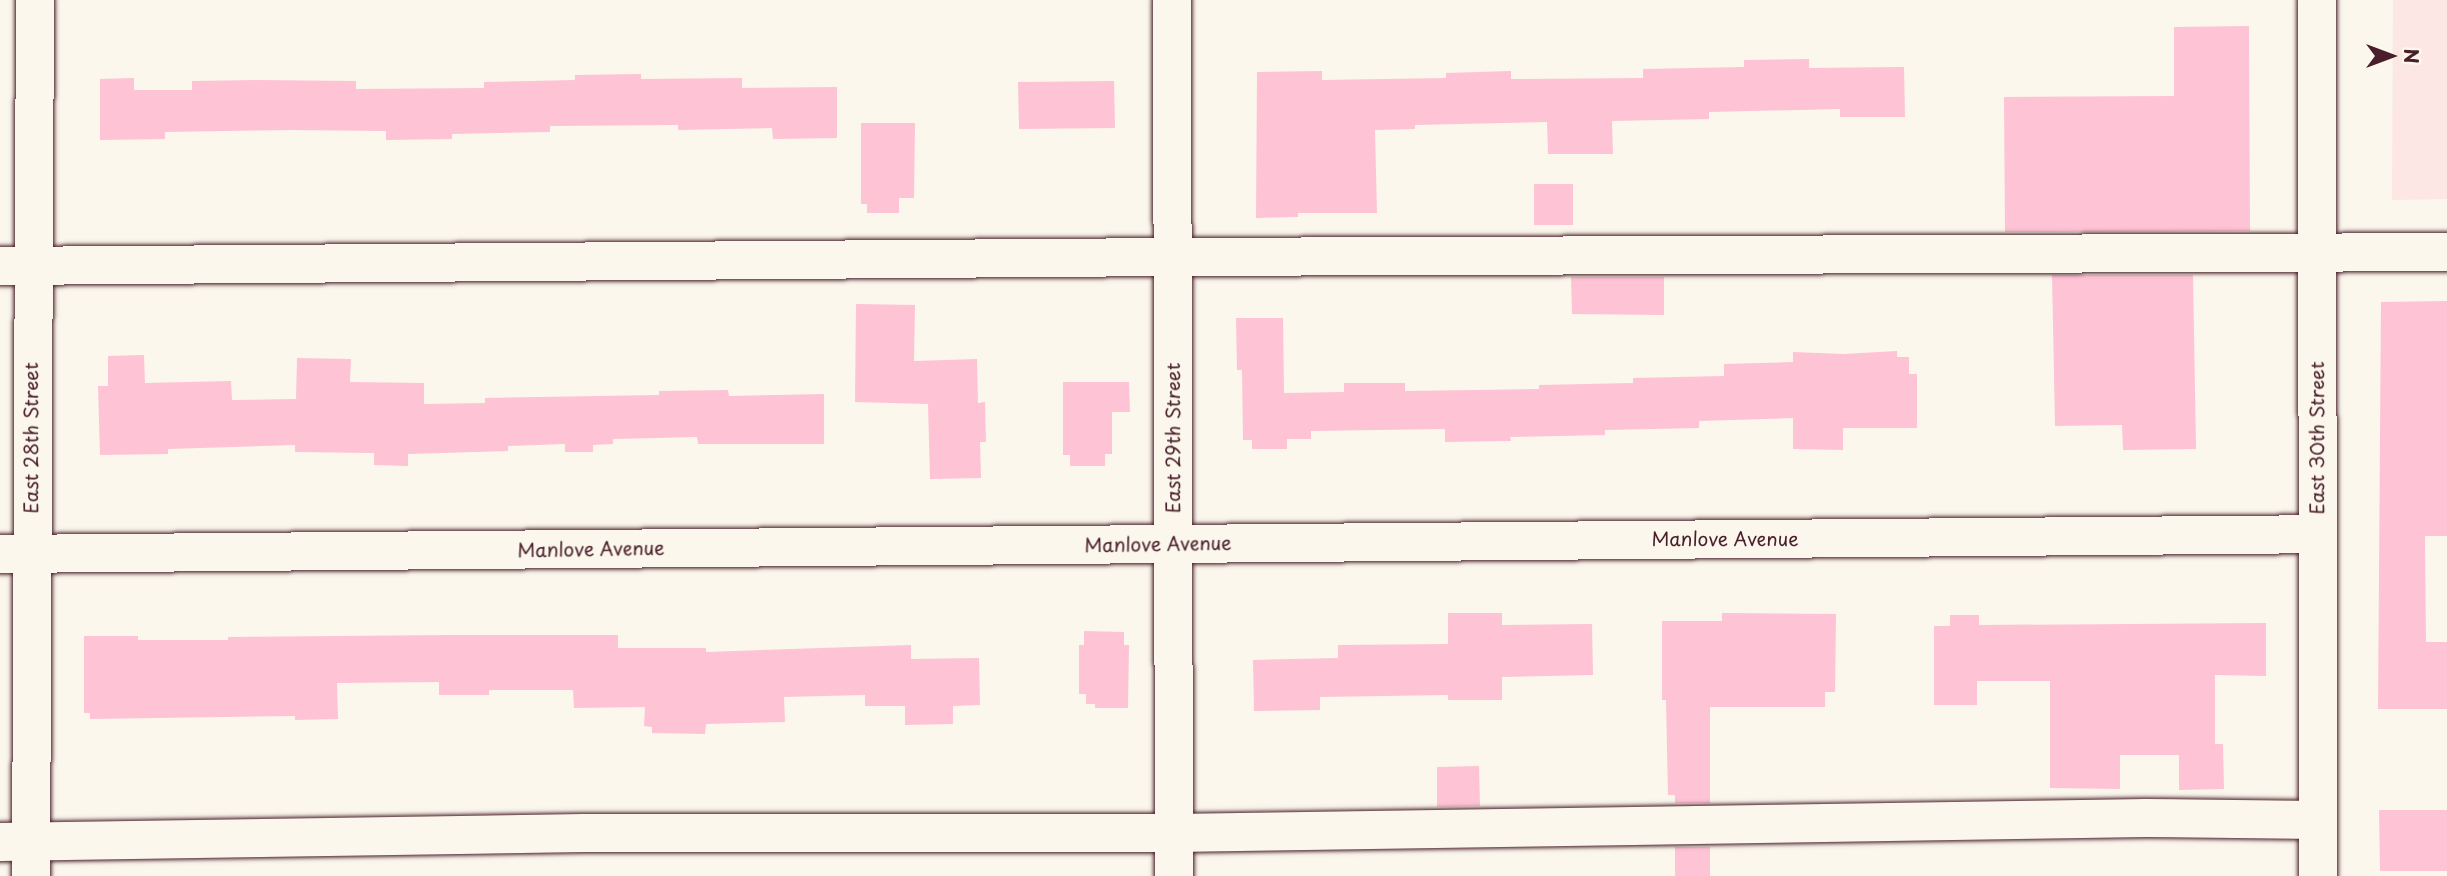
<!DOCTYPE html>
<style>
body{margin:0}
#map{position:relative;width:2447px;height:876px;overflow:hidden;background:#fbf7ec;font-family:"Playpen Sans",sans-serif}
div>[style]{position:absolute}
[style*='--x']{left:calc(var(--x)*1px);top:calc(var(--y)*1px);width:calc(var(--w)*1px);rotate:calc(var(--a)*1deg)}
.built>*{inset:0;background:#fce7e5}
.building>*{inset:0;background:#fec3d5}
.roads{filter:drop-shadow(0 0 2px #4a1f2b) drop-shadow(0 0 2px #4a1f2b)}
.minor>*{height:38px;margin:-19px;padding:0 19px;transform-origin:19px;border-radius:19px;background:#fbf7ec}
.major>*{height:38px;margin:-19px;padding:0 19px;transform-origin:19px;border-radius:19px;background:#fbf7ec}
span{translate:-50% -50%;white-space:nowrap;text-align:center;line-height:1.15;-webkit-text-stroke:5px #fbf7ec;paint-order:stroke}
.street-label{font-size:19px;color:#4a1f2b}
.north{position:absolute;left:2356px;top:21px;width:70px;height:70px;-webkit-text-stroke:5px #fbf7ec;paint-order:stroke;rotate:90deg;font-size:19px;font-weight:700;line-height:28px;text-align:center;color:#4a1f2b}
.north::after{content:'';display:block;margin:auto;width:24px;height:32px;background:#4a1f2b;clip-path:polygon(50% 0,100% 100%,50% 72%,0 100%)}
</style>
<div id="map">
<div class="built">
<i style="clip-path:polygon(2393px 0,2447px 0,2447px 199px,2392px 200px)"></i>
</div>
<div class="building">
<i style="clip-path:polygon(2249px 26px,2250px 231px,2005px 232px,2004px 97px,2174px 96px,2174px 27px)"></i>
<i style="clip-path:polygon(1809px 59px,1809px 68px,1904px 67px,1905px 117px,1840px 117px,1840px 109px,1709px 112px,1709px 119px,1612px 121px,1613px 154px,1548px 154px,1547px 122px,1415px 125px,1415px 129px,1375px 130px,1377px 213px,1298px 213px,1298px 217px,1256px 218px,1257px 72px,1322px 71px,1322px 80px,1446px 78px,1446px 73px,1511px 71px,1511px 79px,1643px 78px,1643px 69px,1744px 67px,1744px 60px)"></i>
<i style="clip-path:polygon(641px 74px,641px 79px,742px 78px,742px 88px,837px 87px,837px 138px,773px 139px,772px 128px,678px 130px,678px 125px,550px 126px,550px 132px,452px 134px,452px 139px,386px 140px,386px 131px,291px 130px,165px 132px,165px 139px,100px 140px,100px 79px,134px 78px,134px 90px,192px 90px,192px 81px,257px 80px,356px 81px,356px 89px,484px 88px,484px 82px,575px 80px,575px 75px)"></i>
<i style="clip-path:polygon(1114px 81px,1115px 128px,1019px 129px,1018px 82px)"></i>
<i style="clip-path:polygon(861px 123px,915px 123px,914px 198px,899px 198px,899px 213px,867px 213px,867px 204px,861px 204px)"></i>
<i style="clip-path:polygon(1534px 184px,1573px 184px,1573px 225px,1534px 225px)"></i>
<i style="clip-path:polygon(2052px 275px,2193px 275px,2196px 449px,2123px 450px,2122px 425px,2055px 426px)"></i>
<i style="clip-path:polygon(1571px 277px,1664px 277px,1664px 315px,1572px 314px)"></i>
<i style="clip-path:polygon(2447px 301px,2447px 536px,2425px 536px,2426px 642px,2447px 642px,2447px 709px,2378px 709px,2381px 302px)"></i>
<i style="clip-path:polygon(856px 304px,915px 305px,914px 361px,977px 359px,978px 403px,985px 402px,986px 442px,980px 442px,981px 478px,930px 479px,928px 404px,855px 402px)"></i>
<i style="clip-path:polygon(1236px 318px,1283px 318px,1284px 393px,1344px 392px,1344px 383px,1405px 383px,1405px 391px,1539px 389px,1539px 385px,1633px 383px,1633px 378px,1724px 376px,1724px 364px,1793px 362px,1793px 352px,1844px 354px,1897px 351px,1897px 357px,1909px 357px,1909px 374px,1917px 374px,1917px 428px,1843px 428px,1843px 450px,1793px 449px,1793px 418px,1699px 421px,1699px 428px,1605px 430px,1605px 435px,1510px 437px,1511px 441px,1445px 442px,1445px 429px,1311px 431px,1311px 439px,1287px 439px,1287px 449px,1252px 449px,1252px 440px,1243px 440px,1242px 370px,1237px 370px)"></i>
<i style="clip-path:polygon(144px 355px,145px 383px,231px 381px,232px 400px,296px 399px,297px 358px,351px 359px,350px 382px,424px 383px,424px 404px,485px 403px,485px 398px,659px 395px,659px 391px,728px 390px,729px 396px,824px 394px,824px 444px,698px 444px,697px 437px,613px 439px,613px 444px,593px 445px,593px 452px,565px 452px,565px 444px,508px 446px,508px 451px,408px 454px,408px 466px,374px 465px,374px 453px,295px 452px,295px 445px,168px 449px,168px 454px,100px 455px,98px 386px,108px 386px,108px 356px)"></i>
<i style="clip-path:polygon(1063px 382px,1129px 382px,1130px 412px,1112px 412px,1112px 454px,1105px 454px,1105px 466px,1070px 466px,1070px 455px,1063px 455px)"></i>
<i style="clip-path:polygon(1448px 613px,1502px 613px,1502px 625px,1592px 624px,1593px 675px,1502px 677px,1502px 700px,1448px 700px,1448px 695px,1320px 697px,1320px 710px,1254px 711px,1253px 660px,1338px 658px,1338px 645px,1448px 644px)"></i>
<i style="clip-path:polygon(1722px 613px,1836px 614px,1835px 692px,1825px 692px,1825px 707px,1710px 707px,1710px 803px,1675px 803px,1675px 795px,1668px 795px,1666px 700px,1662px 700px,1662px 621px,1722px 621px)"></i>
<i style="clip-path:polygon(1950px 615px,1979px 615px,1979px 625px,2266px 623px,2266px 676px,2215px 675px,2215px 744px,2223px 744px,2224px 789px,2179px 790px,2179px 755px,2120px 755px,2120px 789px,2050px 788px,2050px 681px,1977px 681px,1977px 705px,1934px 705px,1934px 626px,1950px 626px)"></i>
<i style="clip-path:polygon(1084px 631px,1124px 632px,1124px 645px,1129px 645px,1128px 708px,1095px 708px,1095px 704px,1086px 704px,1086px 694px,1079px 694px,1079px 645px,1084px 645px)"></i>
<i style="clip-path:polygon(452px 635px,618px 635px,618px 648px,706px 648px,706px 652px,911px 645px,911px 659px,979px 658px,980px 705px,953px 706px,953px 724px,905px 725px,905px 706px,865px 706px,865px 695px,784px 697px,785px 722px,706px 724px,705px 734px,652px 733px,652px 727px,644px 726px,645px 707px,574px 708px,573px 690px,489px 690px,489px 695px,439px 695px,439px 682px,337px 683px,338px 719px,295px 720px,295px 716px,90px 719px,90px 713px,84px 713px,84px 636px,138px 636px,138px 640px,228px 640px,228px 637px)"></i>
<i style="clip-path:polygon(1479px 766px,1480px 806px,1437px 807px,1437px 767px)"></i>
<i style="clip-path:polygon(2379px 810px,2447px 810px,2447px 871px,2380px 871px)"></i>
<i style="clip-path:polygon(1675px 847px,1710px 847px,1710px 876px,1675px 876px)"></i>
</div>
<div class="roads">
<div class="minor">
<i style="--x:1172;--y:0;--w:876;--a:89.87"></i>
<i style="--x:0;--y:266;--w:1173;--a:-0.44"></i>
<i style="--x:1173;--y:257;--w:1274;--a:-0.22"></i>
<i style="--x:0;--y:554;--w:2317;--a:-0.49"></i>
<i style="--x:0;--y:842;--w:584;--a:-0.88"></i>
<i style="--x:584;--y:833;--w:590;--a:0"></i>
<i style="--x:1174;--y:833;--w:972;--a:-0.88"></i>
<i style="--x:2146;--y:818;--w:172;--a:0.7"></i>
<i style="--x:31;--y:876;--w:876;--a:-89.74"></i>
</div>
<div class="major">
<i style="--x:2317;--y:0;--w:876;--a:89.93"></i>
</div>
</div>
<div class="street-label">
<span style="left:31px;top:438px;rotate:-90deg">East 28th Street</span>
<span style="left:1173px;top:438px;rotate:-90deg">East 29th Street</span>
<span style="left:2317px;top:438px;rotate:-90deg">East 30th Street</span>
<span style="left:1725px;top:539px">Manlove Avenue</span>
<span style="left:1158px;top:544px;rotate:-1deg">Manlove Avenue</span>
<span style="left:591px;top:549px;rotate:-1deg">Manlove Avenue</span>
</div>
<div class="north">N</div>
</div>
